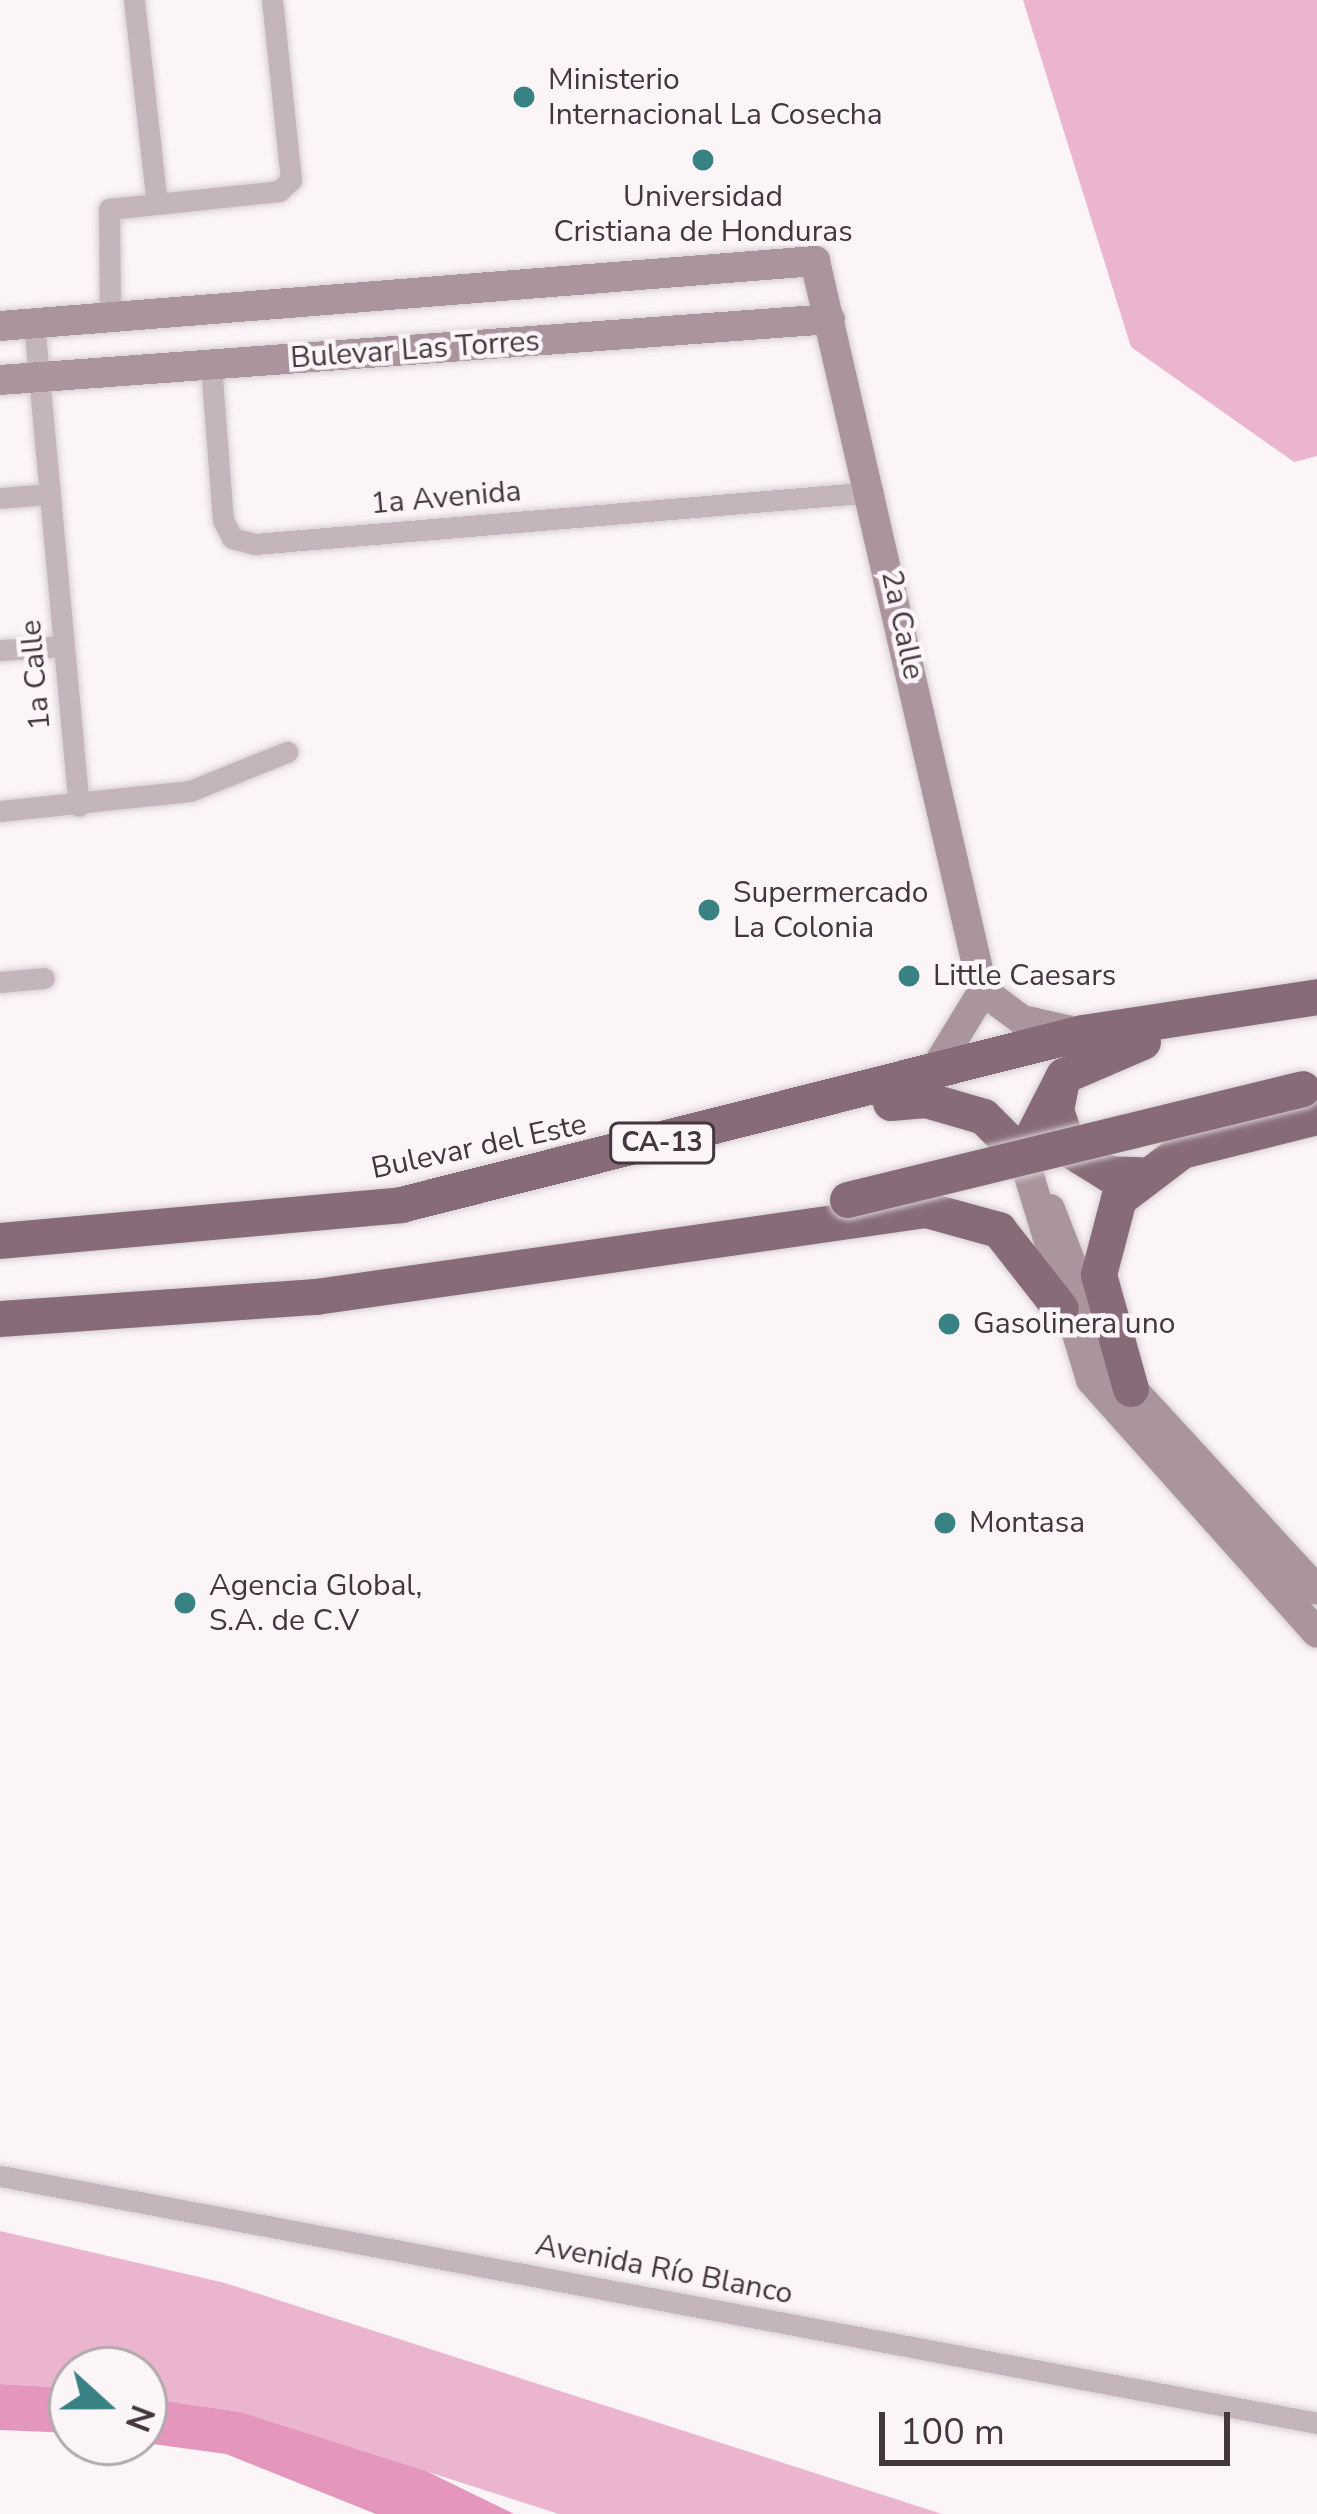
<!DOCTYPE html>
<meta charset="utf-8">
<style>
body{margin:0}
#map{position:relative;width:1317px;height:2514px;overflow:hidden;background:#fcf5f8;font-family:"Nunito Sans",sans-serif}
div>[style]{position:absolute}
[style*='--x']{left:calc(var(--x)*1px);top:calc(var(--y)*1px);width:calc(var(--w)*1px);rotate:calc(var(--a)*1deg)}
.green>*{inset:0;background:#ecb5cf}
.water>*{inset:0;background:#e496bd}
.roads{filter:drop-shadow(0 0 3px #d7cfd2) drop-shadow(0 0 3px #d7cfd2)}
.street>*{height:21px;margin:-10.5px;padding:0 10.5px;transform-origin:10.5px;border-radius:10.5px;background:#c4b5bc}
.secondary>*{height:30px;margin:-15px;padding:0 15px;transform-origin:15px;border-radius:15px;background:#aa959f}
.highway>*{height:36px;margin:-18px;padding:0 18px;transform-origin:18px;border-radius:18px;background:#876b78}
.bridges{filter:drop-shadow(0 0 3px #d7cfd2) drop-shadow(0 0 3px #d7cfd2)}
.highway-bridge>*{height:36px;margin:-18px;padding:0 18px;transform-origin:18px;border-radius:18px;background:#876b78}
.dots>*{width:33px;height:33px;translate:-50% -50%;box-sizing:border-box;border:6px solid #fcf5f8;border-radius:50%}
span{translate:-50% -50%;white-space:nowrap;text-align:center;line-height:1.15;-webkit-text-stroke:9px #fcf5f8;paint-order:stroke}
.shield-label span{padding:3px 9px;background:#fcf5f8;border:3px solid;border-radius:9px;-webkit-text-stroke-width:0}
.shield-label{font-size:27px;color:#43363c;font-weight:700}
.poi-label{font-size:30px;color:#43363c}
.left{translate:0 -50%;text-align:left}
.street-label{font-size:30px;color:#43363c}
.north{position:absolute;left:48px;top:2346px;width:120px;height:120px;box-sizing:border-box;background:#fcf5f8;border:3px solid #b2a9ad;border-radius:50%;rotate:111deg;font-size:33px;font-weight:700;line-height:48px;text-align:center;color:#43363c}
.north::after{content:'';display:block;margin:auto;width:42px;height:54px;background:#398284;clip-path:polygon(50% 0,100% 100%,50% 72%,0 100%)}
.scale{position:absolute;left:879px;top:2412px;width:351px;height:54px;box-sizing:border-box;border:6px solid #43363c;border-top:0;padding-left:15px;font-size:36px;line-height:42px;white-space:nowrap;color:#43363c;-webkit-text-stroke:9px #fcf5f8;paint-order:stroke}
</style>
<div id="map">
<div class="green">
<i style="clip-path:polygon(1023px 0,1317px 0,1317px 456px,1294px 462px,1131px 347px)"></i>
<i style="clip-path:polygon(0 2231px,225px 2283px,942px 2514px,559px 2514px,241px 2412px,144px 2398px,144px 2370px,72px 2370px,72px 2388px,0 2384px)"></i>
</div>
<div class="water">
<i style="clip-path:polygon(0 2384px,72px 2388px,72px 2433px,0 2430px)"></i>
<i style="clip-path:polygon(144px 2398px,241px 2412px,426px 2471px,514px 2514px,376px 2514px,226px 2454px,138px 2442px)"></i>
</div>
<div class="roads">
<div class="street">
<i style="--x:134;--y:0;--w:197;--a:83.6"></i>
<i style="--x:110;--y:317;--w:108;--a:-90.5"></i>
<i style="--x:109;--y:209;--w:171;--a:-6"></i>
<i style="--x:279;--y:191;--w:16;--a:-43"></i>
<i style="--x:291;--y:180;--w:181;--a:-96"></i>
<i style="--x:34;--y:323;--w:485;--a:84.7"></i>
<i style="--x:211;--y:365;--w:155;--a:85.6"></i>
<i style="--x:223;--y:520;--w:20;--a:63"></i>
<i style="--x:232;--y:538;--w:24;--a:15"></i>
<i style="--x:255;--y:544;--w:620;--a:-4.81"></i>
<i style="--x:0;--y:498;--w:49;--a:-4.7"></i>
<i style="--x:0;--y:650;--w:63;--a:-3.6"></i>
<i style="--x:0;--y:811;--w:191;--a:-6"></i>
<i style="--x:190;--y:791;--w:105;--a:-21.9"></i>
<i style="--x:0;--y:982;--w:44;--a:-5.2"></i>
<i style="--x:0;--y:2176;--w:1340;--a:10.62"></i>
</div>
<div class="secondary">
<i style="--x:0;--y:326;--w:818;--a:-4.56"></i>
<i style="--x:815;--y:261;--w:749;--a:77.04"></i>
<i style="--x:983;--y:991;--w:100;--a:121.5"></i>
<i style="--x:0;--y:380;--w:832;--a:-4.2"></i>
<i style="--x:983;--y:991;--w:49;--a:36.6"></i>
<i style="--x:1022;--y:1020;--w:59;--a:12.6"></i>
<i style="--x:1023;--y:1156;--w:234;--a:73.1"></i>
<i style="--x:1091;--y:1380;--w:339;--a:48.2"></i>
<i style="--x:1050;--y:1209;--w:168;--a:68.8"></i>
<i style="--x:1111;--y:1366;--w:304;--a:47.4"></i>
</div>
<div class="highway">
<i style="--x:1062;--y:1080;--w:32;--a:101"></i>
<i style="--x:1056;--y:1111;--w:41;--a:70.3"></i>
<i style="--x:1070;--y:1150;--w:46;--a:31.6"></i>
<i style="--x:1109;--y:1174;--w:32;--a:2"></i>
<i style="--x:891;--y:1103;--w:35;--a:-5"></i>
<i style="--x:926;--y:1100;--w:60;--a:16.3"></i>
<i style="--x:984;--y:1117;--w:55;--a:45"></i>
<i style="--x:1023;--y:1156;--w:90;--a:-62.9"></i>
<i style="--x:1064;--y:1076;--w:86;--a:-23.3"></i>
<i style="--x:0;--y:1241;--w:403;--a:-5.1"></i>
<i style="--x:401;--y:1205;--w:703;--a:-14.15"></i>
<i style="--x:1083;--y:1033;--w:237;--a:-8.7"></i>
<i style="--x:0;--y:1319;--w:317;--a:-4"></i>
<i style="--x:316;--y:1297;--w:616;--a:-8.12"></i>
<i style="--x:926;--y:1210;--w:76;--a:15.3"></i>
<i style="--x:999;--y:1230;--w:100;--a:51.9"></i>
<i style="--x:1131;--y:1389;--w:118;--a:-105.7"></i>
<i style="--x:1099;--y:1275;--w:79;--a:-75.3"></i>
<i style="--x:1119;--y:1199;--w:79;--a:-37.3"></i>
<i style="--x:1182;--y:1151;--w:139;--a:-14.1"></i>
</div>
</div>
<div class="bridges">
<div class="highway-bridge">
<i style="--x:848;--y:1200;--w:468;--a:-13.7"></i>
</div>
</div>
<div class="dots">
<i style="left:524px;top:97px;background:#398284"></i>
<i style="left:703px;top:160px;background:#398284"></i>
<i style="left:709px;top:910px;background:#398284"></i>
<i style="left:909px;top:976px;background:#398284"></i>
<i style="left:949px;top:1324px;background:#398284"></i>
<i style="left:945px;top:1523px;background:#398284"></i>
<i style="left:185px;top:1603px;background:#398284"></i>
</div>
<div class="shield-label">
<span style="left:662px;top:1143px">CA-13</span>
</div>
<div class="poi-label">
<span class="left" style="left:548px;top:97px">Ministerio<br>Internacional La Cosecha</span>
<span style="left:703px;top:214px">Universidad<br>Cristiana de Honduras</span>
<span class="left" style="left:733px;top:910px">Supermercado<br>La Colonia</span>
<span class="left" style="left:933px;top:976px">Little Caesars</span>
<span class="left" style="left:973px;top:1324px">Gasolinera uno</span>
<span class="left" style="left:969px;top:1523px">Montasa</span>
<span class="left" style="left:209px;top:1603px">Agencia Global,<br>S.A. de C.V</span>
</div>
<div class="street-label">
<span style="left:415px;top:350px;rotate:-4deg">Bulevar Las Torres</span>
<span style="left:446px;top:498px;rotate:-5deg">1a Avenida</span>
<span style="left:902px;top:625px;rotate:78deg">2a Calle</span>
<span style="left:36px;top:675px;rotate:-95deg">1a Calle</span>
<span style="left:479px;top:1147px;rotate:-12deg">Bulevar del Este</span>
<span style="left:664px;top:2270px;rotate:11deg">Avenida Río Blanco</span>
</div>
<div class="north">N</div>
<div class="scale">100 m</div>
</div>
